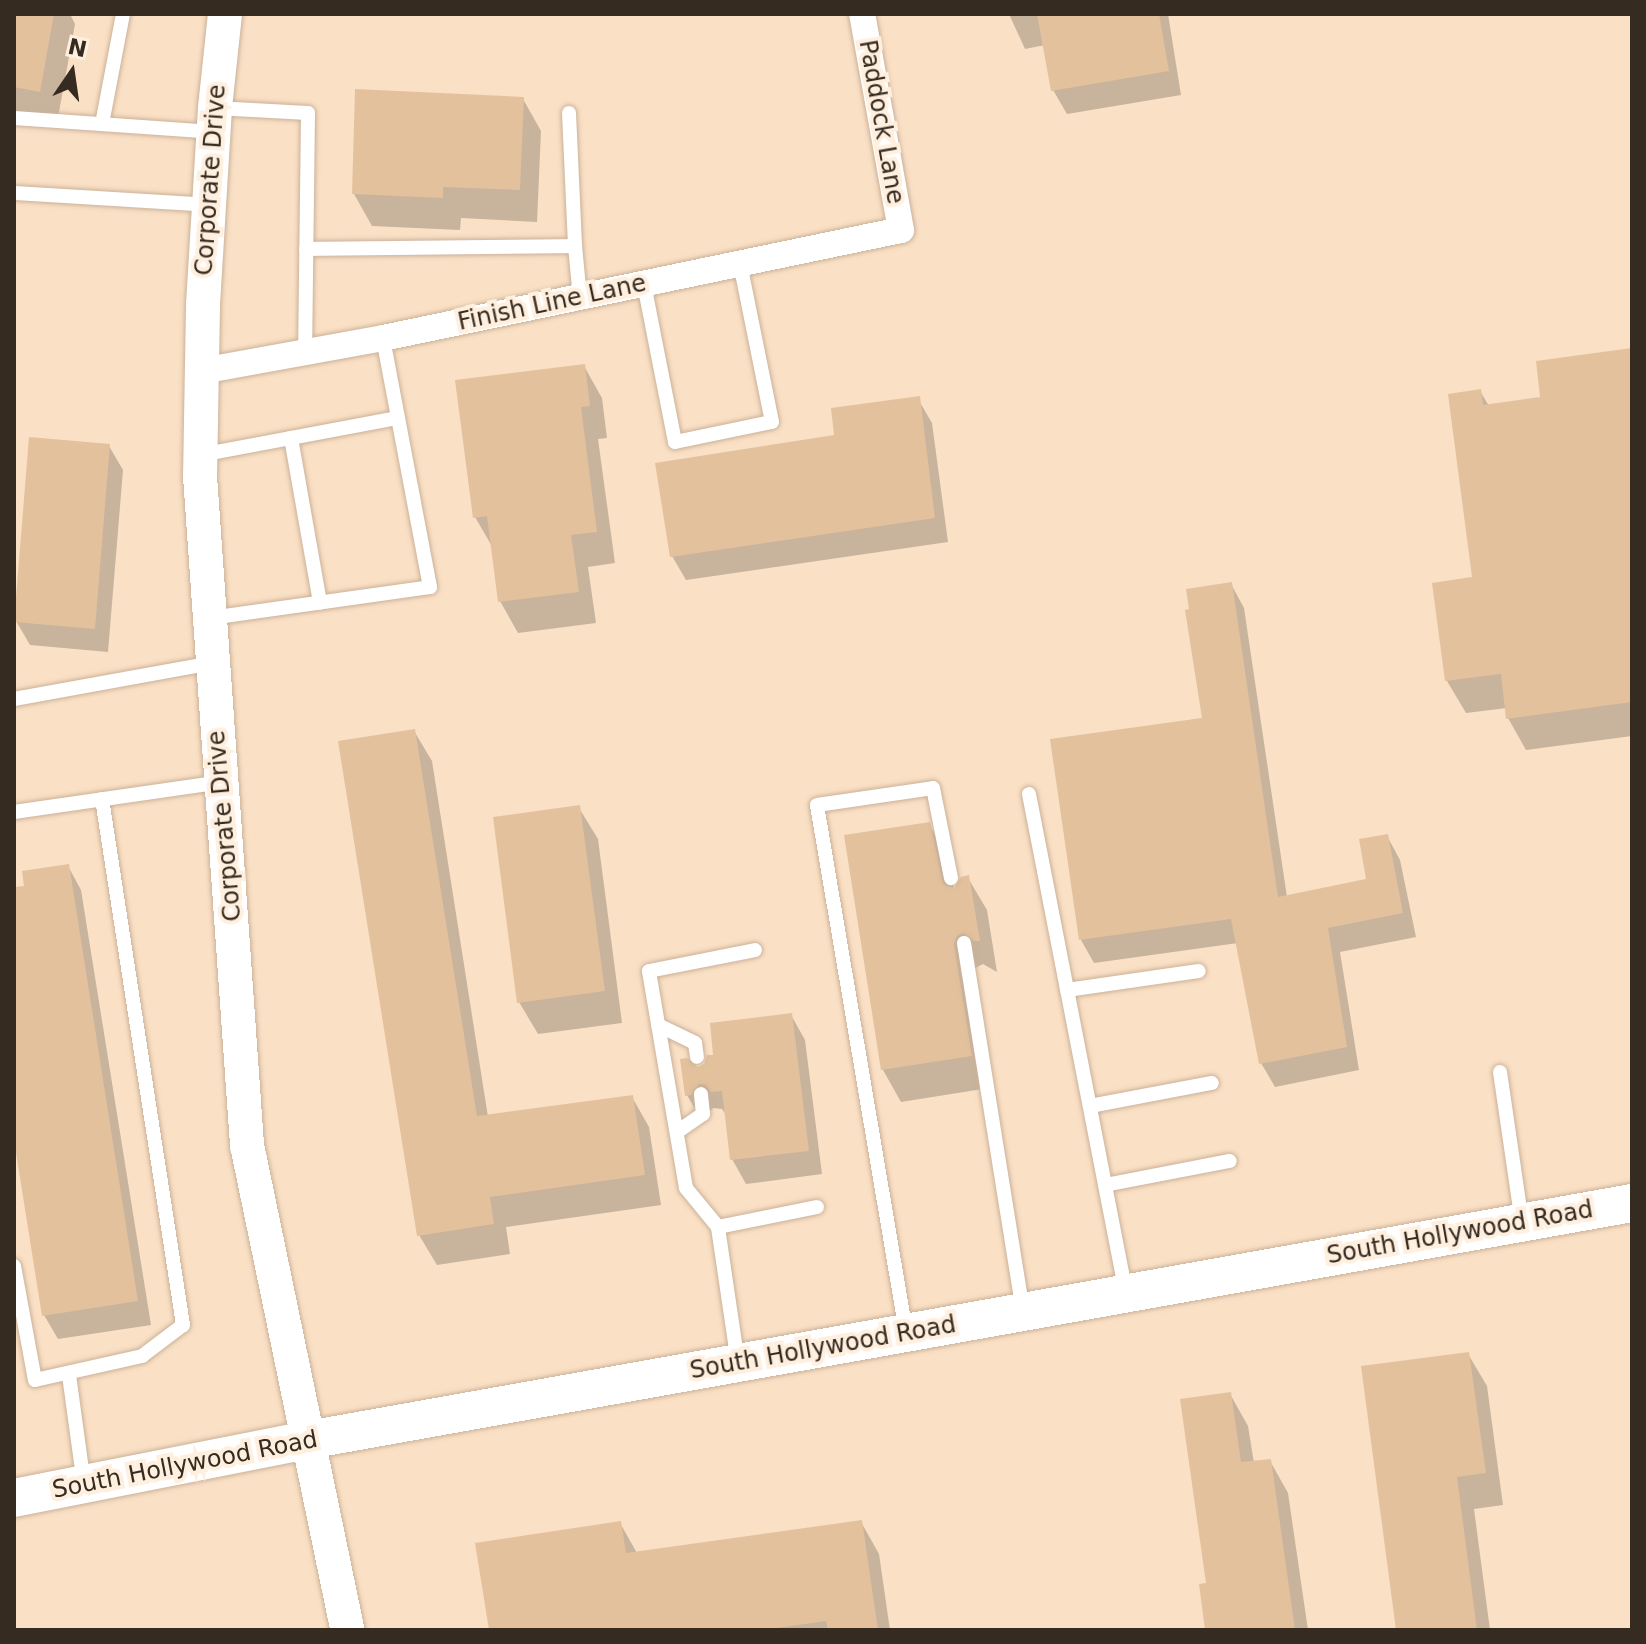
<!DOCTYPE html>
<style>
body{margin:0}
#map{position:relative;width:1646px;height:1644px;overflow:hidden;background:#fae0c5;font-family:"DejaVu Sans",sans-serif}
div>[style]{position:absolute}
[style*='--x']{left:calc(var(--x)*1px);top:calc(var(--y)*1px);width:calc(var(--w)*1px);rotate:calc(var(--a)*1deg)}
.shadow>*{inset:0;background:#0003}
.building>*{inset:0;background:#e3c19d}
.roads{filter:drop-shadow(0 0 2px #cab198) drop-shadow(0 0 2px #cab198)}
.service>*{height:14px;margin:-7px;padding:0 7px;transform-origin:7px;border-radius:7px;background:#fff}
.minor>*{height:26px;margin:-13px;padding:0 13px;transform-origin:13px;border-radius:13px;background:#fff}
.tertiary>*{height:34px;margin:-17px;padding:0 17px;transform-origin:17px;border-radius:17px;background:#fff}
.secondary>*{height:38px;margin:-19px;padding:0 19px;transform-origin:19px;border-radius:19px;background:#fff}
span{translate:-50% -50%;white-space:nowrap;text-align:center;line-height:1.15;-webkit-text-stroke:8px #ffefdf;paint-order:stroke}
.street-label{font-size:24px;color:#352b21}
.frame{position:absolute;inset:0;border:16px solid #352b21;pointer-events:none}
.north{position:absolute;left:32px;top:32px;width:80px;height:80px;-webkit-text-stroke:6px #ffefdf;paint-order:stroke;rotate:13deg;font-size:22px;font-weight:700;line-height:32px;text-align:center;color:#352b21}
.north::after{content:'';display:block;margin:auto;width:28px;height:36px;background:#352b21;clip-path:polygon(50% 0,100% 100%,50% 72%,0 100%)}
</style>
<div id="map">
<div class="shadow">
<i style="clip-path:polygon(14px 14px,70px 14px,75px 24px,57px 123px,14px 115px)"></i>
<i style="clip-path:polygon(1009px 14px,1168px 14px,1181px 95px,1067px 114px,1053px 90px,1045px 45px,1025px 49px)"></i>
<i style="clip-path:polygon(523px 99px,541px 131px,537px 222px,461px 218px,460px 230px,372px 226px,354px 194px)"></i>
<i style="clip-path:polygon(1632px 350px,1632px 736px,1526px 750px,1508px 718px,1507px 708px,1466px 713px,1447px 681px,1434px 584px,1475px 579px,1480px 391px,1489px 406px,1542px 399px)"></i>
<i style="clip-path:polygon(584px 366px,602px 398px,607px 438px,598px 439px,615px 563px,588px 567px,596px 623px,518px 633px,500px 601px,493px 548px,475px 517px)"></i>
<i style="clip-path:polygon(918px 399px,932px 423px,948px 542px,686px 580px,672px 556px,837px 437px)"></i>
<i style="clip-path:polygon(109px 446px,123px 470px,108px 652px,30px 645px,16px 621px)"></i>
<i style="clip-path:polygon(1231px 584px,1244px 608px,1287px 897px,1369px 881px,1387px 836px,1400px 860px,1416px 937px,1340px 952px,1359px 1070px,1275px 1087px,1261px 1063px,1238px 943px,1094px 963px,1081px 940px,1204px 719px)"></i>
<i style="clip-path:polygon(414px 731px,432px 761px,488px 1117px,632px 1097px,649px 1127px,661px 1205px,506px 1227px,510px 1254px,437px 1265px,419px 1235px)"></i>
<i style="clip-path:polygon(579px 808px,598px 839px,622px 1023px,538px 1034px,519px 1002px)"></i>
<i style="clip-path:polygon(929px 824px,947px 856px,954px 890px,968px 878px,987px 910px,997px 972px,983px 964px,975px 968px,989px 1088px,901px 1102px,883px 1070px)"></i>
<i style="clip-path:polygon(68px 866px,81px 890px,151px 1325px,58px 1339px,44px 1315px,14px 1128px,14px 889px,26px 887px)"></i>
<i style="clip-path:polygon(791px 1015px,805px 1040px,822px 1174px,746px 1184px,732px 1159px,727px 1116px,722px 1109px,713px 1108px,701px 1119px,687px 1095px,697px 1069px)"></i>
<i style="clip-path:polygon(1468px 1354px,1487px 1386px,1503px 1505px,1474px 1509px,1490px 1630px,1398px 1630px)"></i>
<i style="clip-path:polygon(1230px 1394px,1248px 1426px,1254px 1463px,1270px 1461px,1288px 1493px,1308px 1630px,1207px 1630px,1208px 1585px)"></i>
<i style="clip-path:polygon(861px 1522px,879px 1554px,890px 1630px,491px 1630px,620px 1523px,637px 1553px)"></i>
</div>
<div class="building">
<i style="clip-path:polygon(14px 14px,54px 14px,40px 92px,14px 87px)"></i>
<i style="clip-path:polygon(1037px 14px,1159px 14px,1169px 71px,1051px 91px)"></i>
<i style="clip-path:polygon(355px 89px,524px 97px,520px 190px,443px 187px,443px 198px,352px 194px)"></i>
<i style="clip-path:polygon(1632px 348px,1632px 702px,1506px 719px,1501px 674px,1445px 681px,1432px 583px,1472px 577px,1448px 394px,1481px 389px,1483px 405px,1540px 397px,1536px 361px)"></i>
<i style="clip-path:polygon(585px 364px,590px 406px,581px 407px,597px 532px,571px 535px,579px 592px,498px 602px,487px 516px,473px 518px,455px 380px)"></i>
<i style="clip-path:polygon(920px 396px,935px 518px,670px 557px,655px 463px,834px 435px,831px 408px)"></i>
<i style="clip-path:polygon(29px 437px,110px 444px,95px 629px,14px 622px)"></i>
<i style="clip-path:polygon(1232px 582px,1278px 897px,1366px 879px,1359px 839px,1388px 834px,1403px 913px,1328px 928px,1347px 1047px,1259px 1064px,1231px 919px,1079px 940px,1050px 739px,1202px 718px,1185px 610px,1189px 609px,1186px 589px)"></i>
<i style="clip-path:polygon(415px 729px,477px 1116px,633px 1095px,645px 1175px,490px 1197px,494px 1224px,417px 1236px,338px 741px)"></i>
<i style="clip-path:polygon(580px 805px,605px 991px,517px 1003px,493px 817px)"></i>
<i style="clip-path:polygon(930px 822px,943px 884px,954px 888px,961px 877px,969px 875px,980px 941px,974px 941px,963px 933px,957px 936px,954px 944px,972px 1056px,881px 1070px,844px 835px)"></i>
<i style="clip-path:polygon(69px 864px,138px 1301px,42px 1316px,14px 1140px,14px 887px,24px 886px,22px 871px)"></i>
<i style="clip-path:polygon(792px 1013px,809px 1151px,730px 1160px,722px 1091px,711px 1092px,706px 1085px,699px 1084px,691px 1095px,685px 1096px,680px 1059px,687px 1058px,698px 1067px,704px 1064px,707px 1055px,713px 1055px,710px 1023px)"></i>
<i style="clip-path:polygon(1469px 1352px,1486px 1473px,1457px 1477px,1477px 1630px,1396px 1630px,1361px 1366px)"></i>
<i style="clip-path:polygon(1231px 1392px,1241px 1462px,1271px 1459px,1295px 1630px,1205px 1630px,1199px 1584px,1206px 1583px,1180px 1399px)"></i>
<i style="clip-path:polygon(862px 1520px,878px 1630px,828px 1630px,826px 1621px,763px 1630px,489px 1630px,475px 1543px,621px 1521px,626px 1553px)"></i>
</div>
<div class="roads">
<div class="service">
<i style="--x:215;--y:108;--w:93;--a:3.1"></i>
<i style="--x:308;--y:113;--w:237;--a:90.7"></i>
<i style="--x:569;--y:113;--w:133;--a:87.4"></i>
<i style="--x:14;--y:118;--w:199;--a:4"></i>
<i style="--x:102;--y:124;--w:112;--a:-79.2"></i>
<i style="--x:14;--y:193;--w:195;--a:3.5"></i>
<i style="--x:306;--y:249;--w:269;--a:-0.6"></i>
<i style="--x:575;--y:246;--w:52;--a:84.5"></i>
<i style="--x:644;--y:284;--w:161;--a:78.9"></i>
<i style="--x:675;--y:442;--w:99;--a:-11.7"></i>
<i style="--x:772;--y:422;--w:161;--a:-101.4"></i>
<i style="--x:291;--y:438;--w:167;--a:80"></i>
<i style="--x:200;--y:455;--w:201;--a:-10.6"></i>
<i style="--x:210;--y:618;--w:222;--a:-8"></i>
<i style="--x:430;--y:587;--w:253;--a:-100.7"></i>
<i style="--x:14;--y:699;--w:201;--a:-10.3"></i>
<i style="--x:1029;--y:794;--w:508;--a:79"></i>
<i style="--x:14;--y:812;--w:210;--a:-8.2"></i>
<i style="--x:964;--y:943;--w:373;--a:80.9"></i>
<i style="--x:1067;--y:990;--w:133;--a:-8.2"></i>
<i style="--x:658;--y:1025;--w:41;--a:25.9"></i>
<i style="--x:695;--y:1043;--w:14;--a:82"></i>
<i style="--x:1500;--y:1072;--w:152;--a:81.7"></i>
<i style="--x:1090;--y:1106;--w:124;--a:-10.7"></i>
<i style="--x:677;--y:1132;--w:32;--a:-35"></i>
<i style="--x:703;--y:1114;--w:20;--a:-96"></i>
<i style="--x:1105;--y:1185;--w:127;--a:-10.9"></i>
<i style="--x:718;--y:1227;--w:50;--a:-129.4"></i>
<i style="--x:686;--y:1188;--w:220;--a:-99.7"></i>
<i style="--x:649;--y:971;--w:108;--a:-11.2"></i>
<i style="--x:14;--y:1266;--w:116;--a:79.6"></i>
<i style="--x:35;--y:1380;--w:110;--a:-12.6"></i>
<i style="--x:142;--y:1356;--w:51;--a:-37.1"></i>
<i style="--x:183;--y:1325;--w:532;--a:-98.75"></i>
<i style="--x:906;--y:1332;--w:534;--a:-99.59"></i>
<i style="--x:817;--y:805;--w:117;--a:-8.3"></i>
<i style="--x:933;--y:788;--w:92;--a:78.7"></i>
<i style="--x:738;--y:1363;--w:137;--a:-98.4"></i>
<i style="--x:718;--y:1227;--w:101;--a:-11.4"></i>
<i style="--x:69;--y:1375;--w:110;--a:82.2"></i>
</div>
<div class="minor">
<i style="--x:202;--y:371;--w:184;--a:-10.3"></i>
<i style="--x:383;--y:338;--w:529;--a:-11.78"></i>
<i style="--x:901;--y:230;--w:219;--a:-100.2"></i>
</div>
<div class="tertiary">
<i style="--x:225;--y:14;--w:95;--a:96.1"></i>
<i style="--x:215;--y:108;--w:198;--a:93.5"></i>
<i style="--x:203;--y:306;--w:170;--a:91"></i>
<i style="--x:200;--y:476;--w:671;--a:85.98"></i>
<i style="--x:247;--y:1145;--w:495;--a:78.3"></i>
</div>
<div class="secondary">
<i style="--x:14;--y:1498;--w:300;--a:-11.2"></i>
<i style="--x:308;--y:1440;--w:1345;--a:-10.15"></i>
</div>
</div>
<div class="street-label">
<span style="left:881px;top:122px;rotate:80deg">Paddock Lane</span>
<span style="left:211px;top:180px;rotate:-86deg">Corporate Drive</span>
<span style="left:552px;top:303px;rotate:-12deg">Finish Line Lane</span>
<span style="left:225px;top:826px;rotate:-95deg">Corporate Drive</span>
<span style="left:1460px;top:1233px;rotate:-10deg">South Hollywood Road</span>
<span style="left:823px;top:1348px;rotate:-10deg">South Hollywood Road</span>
<span style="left:185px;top:1465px;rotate:-11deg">South Hollywood Road</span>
</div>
<div class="frame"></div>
<div class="north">N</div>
</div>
